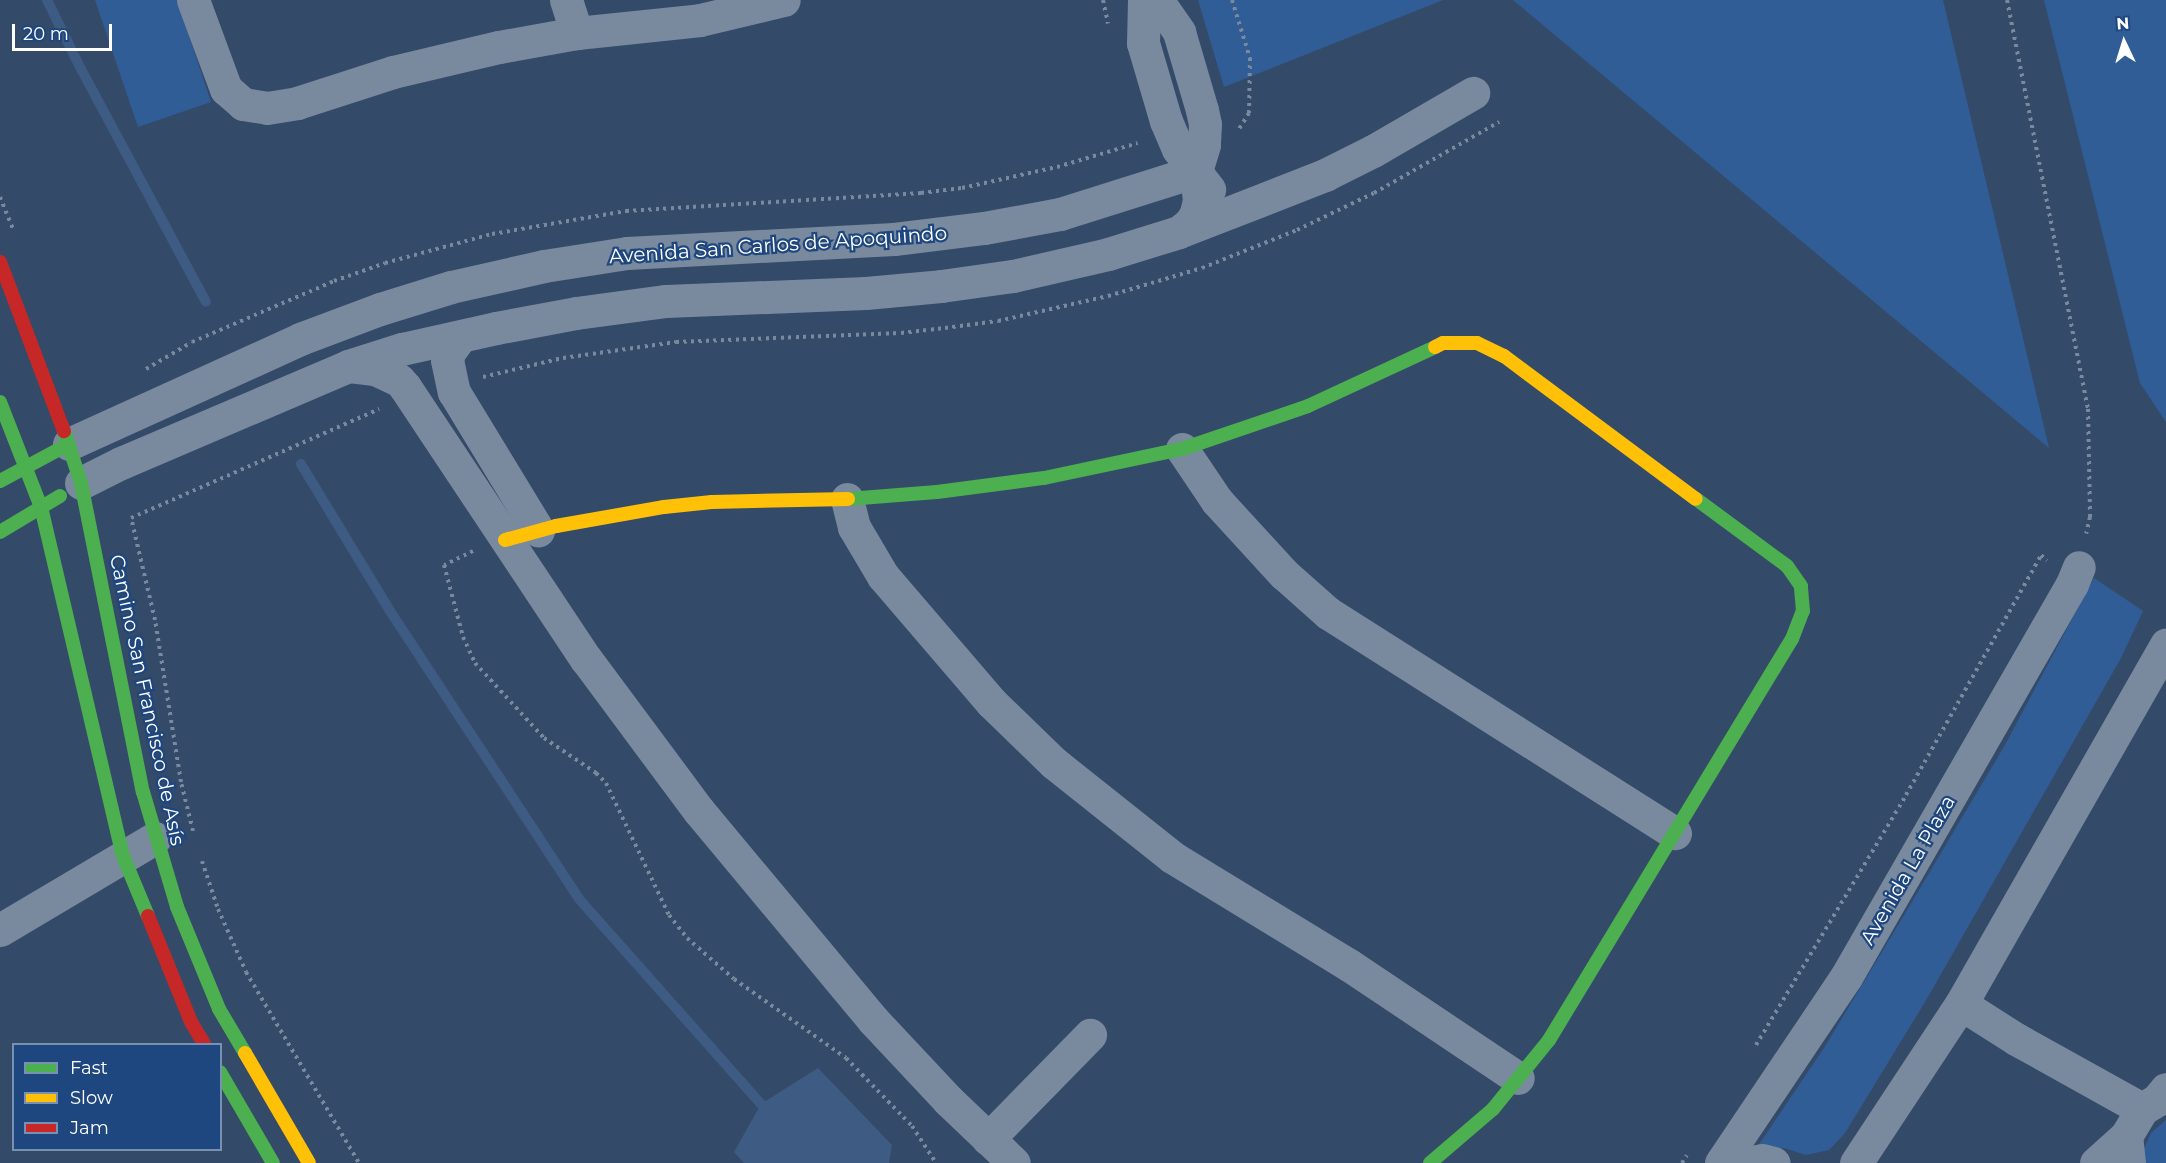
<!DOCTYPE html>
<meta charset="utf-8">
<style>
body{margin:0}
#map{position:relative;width:2166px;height:1163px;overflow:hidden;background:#344a69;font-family:Montserrat,sans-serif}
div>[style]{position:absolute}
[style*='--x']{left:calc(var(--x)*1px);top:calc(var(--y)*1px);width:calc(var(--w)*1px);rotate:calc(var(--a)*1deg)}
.green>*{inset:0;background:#315d97}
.water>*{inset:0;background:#3e5b84}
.stream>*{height:10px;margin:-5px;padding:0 5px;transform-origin:5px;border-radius:5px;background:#3e5b84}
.path>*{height:4px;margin-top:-2px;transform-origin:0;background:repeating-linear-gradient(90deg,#798a9f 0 3px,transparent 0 7.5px)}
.street>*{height:33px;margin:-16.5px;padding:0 16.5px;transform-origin:16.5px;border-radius:16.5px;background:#798a9f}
.fast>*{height:14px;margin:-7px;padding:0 7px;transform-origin:7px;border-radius:7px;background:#4caf50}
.slow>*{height:14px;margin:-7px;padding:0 7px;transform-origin:7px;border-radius:7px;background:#ffc107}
.jam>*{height:14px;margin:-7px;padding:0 7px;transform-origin:7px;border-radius:7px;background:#c62828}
span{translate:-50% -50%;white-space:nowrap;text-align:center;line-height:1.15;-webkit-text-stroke:4.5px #1e467f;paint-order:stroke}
.street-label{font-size:20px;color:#fff}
.legend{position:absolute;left:12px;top:1043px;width:210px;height:108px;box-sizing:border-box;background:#1e467f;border:2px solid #7890b2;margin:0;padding:8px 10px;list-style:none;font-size:18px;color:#fff}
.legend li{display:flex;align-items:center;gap:12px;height:30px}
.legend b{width:30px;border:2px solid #7890b2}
.north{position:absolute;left:2094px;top:12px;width:60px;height:60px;-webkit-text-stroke:4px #1e467f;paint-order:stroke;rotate:356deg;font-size:16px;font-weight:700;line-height:24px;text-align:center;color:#fff}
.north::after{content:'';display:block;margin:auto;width:21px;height:27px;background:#fff;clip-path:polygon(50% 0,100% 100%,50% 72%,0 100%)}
.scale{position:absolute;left:12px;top:24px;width:100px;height:27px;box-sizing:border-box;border:3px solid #fff;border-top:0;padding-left:8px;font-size:18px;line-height:21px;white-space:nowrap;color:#fff;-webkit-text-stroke:4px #1e467f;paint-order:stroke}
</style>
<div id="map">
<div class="green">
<i style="clip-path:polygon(95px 0,177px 0,211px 102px,138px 127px)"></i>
<i style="clip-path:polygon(1198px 0,1443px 0,1224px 87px)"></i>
<i style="clip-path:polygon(1513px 0,1943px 0,2049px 448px)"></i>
<i style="clip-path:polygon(2044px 0,2166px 0,2166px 422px,2140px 383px)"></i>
<i style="clip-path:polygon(2094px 578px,2143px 611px,2121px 658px,1928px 997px,1845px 1133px,1829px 1150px,1806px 1155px,1784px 1148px,1756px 1149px,1824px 1048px,1909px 907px,2005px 745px)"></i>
<i style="clip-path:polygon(2166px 1120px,2166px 1163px,2141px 1163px,2144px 1149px,2151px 1133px)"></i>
</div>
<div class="water">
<i style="clip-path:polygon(818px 1068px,892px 1145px,889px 1163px,744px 1163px,734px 1152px,761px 1104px)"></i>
</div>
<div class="stream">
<i style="--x:47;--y:0;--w:77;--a:63.8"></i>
<i style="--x:81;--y:69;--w:264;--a:61.8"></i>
<i style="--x:301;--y:464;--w:172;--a:58.8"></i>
<i style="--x:390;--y:611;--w:344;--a:56.7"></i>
<i style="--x:579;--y:899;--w:289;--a:48.4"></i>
</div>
<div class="path">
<i style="--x:1103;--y:0;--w:24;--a:78"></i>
<i style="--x:1232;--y:0;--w:61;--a:72.8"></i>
<i style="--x:1250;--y:58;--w:55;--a:91"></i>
<i style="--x:1249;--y:113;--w:19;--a:122"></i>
<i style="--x:2007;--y:0;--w:417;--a:78.8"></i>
<i style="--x:2088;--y:409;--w:108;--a:88.9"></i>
<i style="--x:2090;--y:517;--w:17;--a:103"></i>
<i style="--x:0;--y:197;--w:35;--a:68"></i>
<i style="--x:146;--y:369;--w:53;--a:-30.4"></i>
<i style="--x:192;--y:342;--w:155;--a:-23.2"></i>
<i style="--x:334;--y:281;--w:54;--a:-19.4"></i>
<i style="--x:385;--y:263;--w:111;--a:-15.2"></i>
<i style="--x:492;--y:234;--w:136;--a:-9.7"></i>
<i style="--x:626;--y:211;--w:296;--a:-3.5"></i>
<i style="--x:921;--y:193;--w:41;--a:-7"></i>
<i style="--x:962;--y:188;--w:97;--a:-12.5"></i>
<i style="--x:1057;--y:167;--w:84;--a:-16.5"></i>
<i style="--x:483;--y:377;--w:82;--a:-13.4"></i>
<i style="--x:563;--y:358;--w:114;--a:-8.1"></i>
<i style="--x:676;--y:342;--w:225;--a:-2.3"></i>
<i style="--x:901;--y:333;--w:44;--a:-6.5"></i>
<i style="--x:945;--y:328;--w:53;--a:-7.5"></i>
<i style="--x:998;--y:321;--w:113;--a:-12.8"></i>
<i style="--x:1108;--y:296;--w:98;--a:-16.6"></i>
<i style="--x:1202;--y:268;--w:102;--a:-21.8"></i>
<i style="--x:1297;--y:230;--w:85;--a:-25.7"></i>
<i style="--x:1374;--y:193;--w:144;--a:-29.6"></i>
<i style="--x:473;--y:551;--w:32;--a:154"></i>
<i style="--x:444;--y:565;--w:74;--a:75.2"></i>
<i style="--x:463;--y:637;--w:29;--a:65"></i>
<i style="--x:475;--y:663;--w:102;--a:47.4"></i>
<i style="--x:544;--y:738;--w:63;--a:33.9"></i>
<i style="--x:596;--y:773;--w:14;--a:45"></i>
<i style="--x:606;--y:783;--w:146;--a:64.5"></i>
<i style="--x:669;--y:915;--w:29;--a:52"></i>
<i style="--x:687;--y:938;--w:62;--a:41.1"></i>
<i style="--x:734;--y:979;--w:137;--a:35.2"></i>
<i style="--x:846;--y:1058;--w:95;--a:45.9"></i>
<i style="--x:912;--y:1126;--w:44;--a:57"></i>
<i style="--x:193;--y:831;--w:50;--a:-103.8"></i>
<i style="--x:181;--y:782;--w:164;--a:-99.1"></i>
<i style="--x:155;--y:620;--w:105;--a:-103.2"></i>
<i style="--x:131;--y:518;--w:271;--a:-23.7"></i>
<i style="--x:202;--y:861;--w:51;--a:71.6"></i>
<i style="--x:218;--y:909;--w:69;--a:66"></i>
<i style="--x:246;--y:972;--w:222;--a:59.4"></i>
<i style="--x:1756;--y:1045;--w:292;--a:-59"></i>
<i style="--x:1906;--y:795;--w:275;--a:-60.6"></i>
<i style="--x:2041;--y:555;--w:8;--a:45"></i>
<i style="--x:1682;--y:1163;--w:9;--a:-58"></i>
</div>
<div class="street">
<i style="--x:193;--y:0;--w:95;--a:69.7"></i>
<i style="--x:226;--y:89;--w:23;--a:41"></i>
<i style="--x:243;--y:104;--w:24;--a:9"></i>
<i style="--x:267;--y:108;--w:30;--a:-9"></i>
<i style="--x:297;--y:103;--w:101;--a:-17.9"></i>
<i style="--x:393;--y:72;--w:109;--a:-13.3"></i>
<i style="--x:499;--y:47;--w:79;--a:-10.2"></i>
<i style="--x:577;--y:33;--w:124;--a:-6"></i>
<i style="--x:700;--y:20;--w:86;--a:-13.4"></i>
<i style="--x:566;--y:0;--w:35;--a:72"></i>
<i style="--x:1144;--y:0;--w:43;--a:91.3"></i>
<i style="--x:1143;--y:43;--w:81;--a:73.6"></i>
<i style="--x:1166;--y:121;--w:30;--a:67"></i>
<i style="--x:1178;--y:149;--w:51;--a:52.2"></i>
<i style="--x:1157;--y:0;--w:39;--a:55"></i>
<i style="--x:1179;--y:32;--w:81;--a:73.6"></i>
<i style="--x:1202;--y:110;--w:14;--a:78"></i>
<i style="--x:1205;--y:124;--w:21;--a:93"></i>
<i style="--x:1204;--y:145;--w:27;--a:107"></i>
<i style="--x:1179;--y:232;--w:157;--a:-21.3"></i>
<i style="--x:1325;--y:175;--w:54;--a:-26.6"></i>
<i style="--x:1373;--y:151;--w:116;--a:-30.1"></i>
<i style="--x:460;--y:337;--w:19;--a:126"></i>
<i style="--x:449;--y:352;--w:8;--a:104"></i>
<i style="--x:447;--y:360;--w:33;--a:78"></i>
<i style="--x:454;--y:392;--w:162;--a:58.7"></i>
<i style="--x:349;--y:366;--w:26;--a:7"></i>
<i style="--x:375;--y:369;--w:26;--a:25"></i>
<i style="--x:399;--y:380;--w:9;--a:49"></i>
<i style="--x:405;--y:387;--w:327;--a:56.4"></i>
<i style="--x:586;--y:659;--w:189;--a:53.4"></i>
<i style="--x:699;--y:811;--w:272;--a:50.2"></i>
<i style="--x:873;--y:1020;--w:110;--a:46.8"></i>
<i style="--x:948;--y:1100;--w:91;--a:43.7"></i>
<i style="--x:69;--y:444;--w:254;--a:-24.4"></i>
<i style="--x:300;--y:339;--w:85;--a:-20.6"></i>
<i style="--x:380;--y:309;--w:74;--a:-17.2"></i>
<i style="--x:451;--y:287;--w:95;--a:-12.7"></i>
<i style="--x:544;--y:266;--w:84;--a:-8.9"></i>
<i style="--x:627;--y:253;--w:267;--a:-3"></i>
<i style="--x:894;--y:239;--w:91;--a:-7"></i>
<i style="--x:984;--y:228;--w:77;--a:-10.4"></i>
<i style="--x:1060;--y:214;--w:143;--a:-17.5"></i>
<i style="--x:1182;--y:449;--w:63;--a:56.1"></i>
<i style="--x:1217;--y:501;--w:99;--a:47.5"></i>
<i style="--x:1284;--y:574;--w:59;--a:41.6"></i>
<i style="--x:1328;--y:613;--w:411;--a:32.4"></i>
<i style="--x:81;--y:483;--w:45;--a:-26.6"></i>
<i style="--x:121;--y:463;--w:247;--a:-23.1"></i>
<i style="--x:348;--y:366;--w:57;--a:-17.5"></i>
<i style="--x:402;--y:349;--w:96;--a:-12.6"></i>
<i style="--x:496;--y:328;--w:81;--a:-10.6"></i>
<i style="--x:576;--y:313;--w:91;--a:-7.6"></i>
<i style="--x:666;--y:301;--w:200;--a:-2.3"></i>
<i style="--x:866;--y:293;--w:75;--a:-5.3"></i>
<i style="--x:941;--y:286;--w:73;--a:-7.9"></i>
<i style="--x:1013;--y:276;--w:98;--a:-13"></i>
<i style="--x:1108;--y:254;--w:74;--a:-17.2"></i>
<i style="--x:1179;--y:232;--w:13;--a:-39"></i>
<i style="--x:1189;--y:224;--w:10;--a:-53"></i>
<i style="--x:1195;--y:216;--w:16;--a:-75"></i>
<i style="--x:1199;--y:201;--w:30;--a:-96"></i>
<i style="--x:847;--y:499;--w:29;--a:76"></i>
<i style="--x:854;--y:527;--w:57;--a:59.4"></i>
<i style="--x:883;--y:576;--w:167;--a:49.4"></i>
<i style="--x:992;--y:703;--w:86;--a:44.1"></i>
<i style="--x:1054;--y:763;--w:151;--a:38.5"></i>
<i style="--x:1172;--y:857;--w:207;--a:31.4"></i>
<i style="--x:1349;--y:965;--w:203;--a:33.8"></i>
<i style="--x:0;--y:930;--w:180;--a:-30.7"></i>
<i style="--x:1961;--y:1004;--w:65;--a:32.5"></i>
<i style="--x:2016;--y:1039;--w:144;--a:29.1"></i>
<i style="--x:988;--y:1139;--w:146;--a:-45.6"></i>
<i style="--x:1721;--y:1163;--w:224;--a:-56.1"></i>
<i style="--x:1846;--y:977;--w:453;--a:-60.1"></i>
<i style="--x:2072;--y:584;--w:18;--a:-68"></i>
<i style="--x:1744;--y:1163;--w:18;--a:-9"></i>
<i style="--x:1762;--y:1160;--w:12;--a:14"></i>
<i style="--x:1856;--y:1163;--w:191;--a:-56.6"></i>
<i style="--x:1961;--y:1004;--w:414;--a:-60.3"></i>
<i style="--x:2096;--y:1163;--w:40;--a:-42"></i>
<i style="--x:2129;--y:1163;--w:27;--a:-96"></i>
<i style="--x:2126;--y:1136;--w:31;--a:-59"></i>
<i style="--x:2142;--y:1109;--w:17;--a:-31"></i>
<i style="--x:2157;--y:1100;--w:14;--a:-51"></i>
</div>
<div class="fast">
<i style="--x:0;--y:402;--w:113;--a:68.7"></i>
<i style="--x:41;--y:507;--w:359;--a:76.8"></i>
<i style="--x:123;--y:856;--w:65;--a:67.4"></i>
<i style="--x:64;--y:431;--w:55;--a:71.9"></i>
<i style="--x:81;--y:483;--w:315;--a:78.7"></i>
<i style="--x:143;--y:792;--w:120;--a:73.5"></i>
<i style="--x:177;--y:907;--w:110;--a:67.6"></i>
<i style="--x:219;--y:1009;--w:51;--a:59.4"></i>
<i style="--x:0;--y:481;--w:78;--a:-28.2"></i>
<i style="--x:848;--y:499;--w:89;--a:-4.5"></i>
<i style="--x:937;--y:492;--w:108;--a:-7.5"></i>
<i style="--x:1044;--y:478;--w:141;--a:-11.9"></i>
<i style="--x:1182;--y:449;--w:133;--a:-18.8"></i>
<i style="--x:1308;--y:406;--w:140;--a:-24.9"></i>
<i style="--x:0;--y:532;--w:70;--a:-31"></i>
<i style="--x:220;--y:1072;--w:105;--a:59.8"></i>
<i style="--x:1430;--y:1163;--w:83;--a:-40.6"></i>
<i style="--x:1493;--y:1109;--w:89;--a:-50.9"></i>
<i style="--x:1549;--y:1040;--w:469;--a:-58.8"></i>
<i style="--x:1792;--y:639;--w:30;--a:-69"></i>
<i style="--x:1803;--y:611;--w:25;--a:-95"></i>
<i style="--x:1801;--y:586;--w:24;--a:-125"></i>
<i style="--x:1787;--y:566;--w:113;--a:-143.6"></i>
</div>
<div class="slow">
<i style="--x:1435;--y:347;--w:9;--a:-27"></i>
<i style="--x:1443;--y:343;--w:34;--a:0"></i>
<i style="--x:1477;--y:343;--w:30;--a:26"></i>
<i style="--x:1504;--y:356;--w:239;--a:36.7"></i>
<i style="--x:505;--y:540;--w:53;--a:-15.4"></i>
<i style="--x:556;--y:526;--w:110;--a:-10"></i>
<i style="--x:664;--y:507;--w:48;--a:-5.9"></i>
<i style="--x:712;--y:502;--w:136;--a:-1.3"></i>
<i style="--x:245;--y:1053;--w:127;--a:59.8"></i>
</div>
<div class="jam">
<i style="--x:0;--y:262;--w:181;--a:69.3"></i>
<i style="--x:148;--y:916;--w:114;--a:67.9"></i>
<i style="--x:191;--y:1022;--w:26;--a:59"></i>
</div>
<div class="street-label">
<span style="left:778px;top:245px;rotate:-4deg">Avenida San Carlos de Apoquindo</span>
<span style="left:147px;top:700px;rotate:78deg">Camino San Francisco de Asís</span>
<span style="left:1908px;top:870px;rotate:-60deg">Avenida La Plaza</span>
</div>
<ul class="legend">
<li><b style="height:8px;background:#4caf50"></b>Fast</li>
<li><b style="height:8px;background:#ffc107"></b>Slow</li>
<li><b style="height:8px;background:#c62828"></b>Jam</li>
</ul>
<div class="north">N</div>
<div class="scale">20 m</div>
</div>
